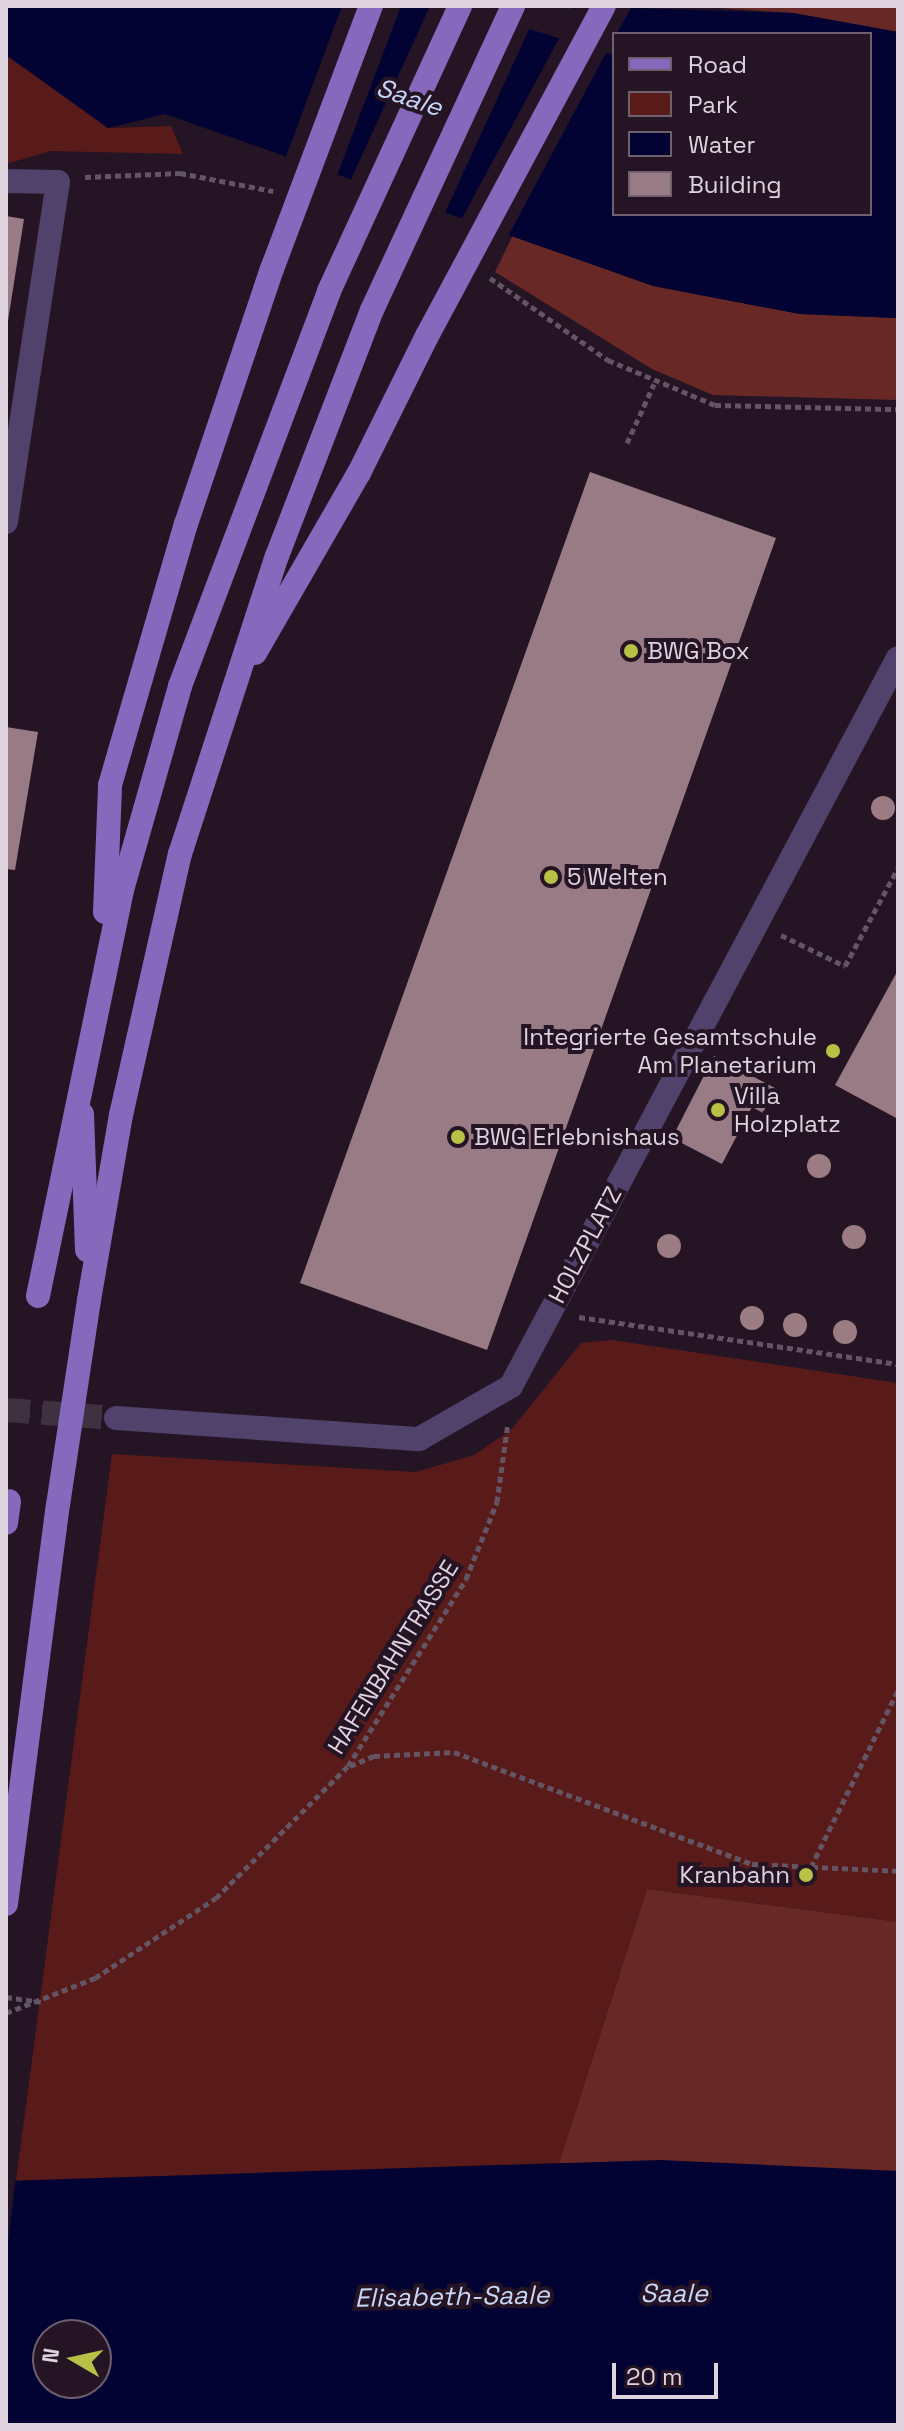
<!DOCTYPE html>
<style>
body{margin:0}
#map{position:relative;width:904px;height:2431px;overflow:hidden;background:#241424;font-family:"Space Grotesk",sans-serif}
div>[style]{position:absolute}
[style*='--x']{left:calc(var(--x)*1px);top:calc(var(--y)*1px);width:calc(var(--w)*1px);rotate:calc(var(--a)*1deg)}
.green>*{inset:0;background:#581b19}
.forest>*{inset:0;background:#682926}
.water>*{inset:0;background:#030333}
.pier>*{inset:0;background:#241424}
.stream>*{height:11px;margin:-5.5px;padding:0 5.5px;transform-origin:5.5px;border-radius:5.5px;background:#030333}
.building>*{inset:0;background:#997b85}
.minor-tunnel>*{height:24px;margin-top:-12px;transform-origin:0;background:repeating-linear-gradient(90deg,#403140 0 24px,transparent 0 36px)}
.path>*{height:5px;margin-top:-2.5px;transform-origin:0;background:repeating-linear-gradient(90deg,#645564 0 6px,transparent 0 10px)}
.minor>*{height:24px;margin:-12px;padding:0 12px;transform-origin:12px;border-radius:12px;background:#50426b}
.major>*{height:24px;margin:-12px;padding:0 12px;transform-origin:12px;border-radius:12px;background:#8668bc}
.major-bridge>*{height:24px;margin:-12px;padding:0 12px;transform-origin:12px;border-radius:12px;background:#8668bc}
.trees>*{width:24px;height:24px;margin:-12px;border-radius:50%;background:#9b7c82}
.dots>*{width:22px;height:22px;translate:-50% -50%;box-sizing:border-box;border:4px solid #241424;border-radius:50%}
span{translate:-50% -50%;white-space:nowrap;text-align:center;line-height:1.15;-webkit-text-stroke:8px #241424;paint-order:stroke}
.poi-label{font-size:24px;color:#dfd3de}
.left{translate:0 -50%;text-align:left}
.right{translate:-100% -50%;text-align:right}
.street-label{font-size:24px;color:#dfd3de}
.water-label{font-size:26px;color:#c9d6f7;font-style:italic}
.frame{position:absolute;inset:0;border:8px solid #dfd3de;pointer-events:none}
.legend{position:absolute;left:612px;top:32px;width:260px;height:184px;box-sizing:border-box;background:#241424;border:2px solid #6f606e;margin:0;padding:10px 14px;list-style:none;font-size:24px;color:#dfd3de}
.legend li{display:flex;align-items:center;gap:16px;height:40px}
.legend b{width:40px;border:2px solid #6f606e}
.north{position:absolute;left:32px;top:2319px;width:80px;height:80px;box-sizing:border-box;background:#241424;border:2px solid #6f606e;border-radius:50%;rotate:279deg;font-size:22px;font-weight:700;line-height:32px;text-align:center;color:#dfd3de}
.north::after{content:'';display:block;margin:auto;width:28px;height:36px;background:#b9c046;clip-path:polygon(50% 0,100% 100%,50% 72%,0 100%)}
.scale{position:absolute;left:612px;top:2363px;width:106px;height:36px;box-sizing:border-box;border:4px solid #dfd3de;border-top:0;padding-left:10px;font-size:24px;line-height:28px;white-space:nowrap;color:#dfd3de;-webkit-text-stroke:6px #241424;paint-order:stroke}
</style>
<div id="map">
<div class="green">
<i style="clip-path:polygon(6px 55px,108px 128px,171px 126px,183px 154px,51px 151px,6px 164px)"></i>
<i style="clip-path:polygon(612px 1340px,898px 1383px,898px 1922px,647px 1889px,559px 2163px,16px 2181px,112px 1454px,416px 1472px,474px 1455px,511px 1430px,581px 1343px)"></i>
<i style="clip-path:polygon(148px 2419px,334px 2425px,6px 2425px)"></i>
</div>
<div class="forest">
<i style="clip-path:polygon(687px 6px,898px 6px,898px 32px,793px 13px)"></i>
<i style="clip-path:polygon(513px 235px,653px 286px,800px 314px,898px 318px,898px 400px,713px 395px,652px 369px,495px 272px)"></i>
<i style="clip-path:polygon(647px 1889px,898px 1922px,898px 2171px,559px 2163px)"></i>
</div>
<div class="water">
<i style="clip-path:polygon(6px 6px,454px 6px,614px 55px,614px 214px,870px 214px,870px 34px,615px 34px,570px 6px,793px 13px,898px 32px,898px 318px,800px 314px,653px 286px,165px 114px,108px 128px,6px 55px)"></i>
<i style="clip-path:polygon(evenodd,660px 2160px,898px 2171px,898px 2425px,6px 2423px,6px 2181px,660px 2160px,48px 2335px,96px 2335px,96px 2383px,48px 2383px,48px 2335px)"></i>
</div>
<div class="pier">
<i style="clip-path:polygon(342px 6px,401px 6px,335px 181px,284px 162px)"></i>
<i style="clip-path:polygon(430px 6px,468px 6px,531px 25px,443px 217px,348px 186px)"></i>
<i style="clip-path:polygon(577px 6px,632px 6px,614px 38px,573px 13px)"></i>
<i style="clip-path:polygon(561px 35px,608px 49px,507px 238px,460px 222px)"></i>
<i style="clip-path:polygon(6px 2177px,16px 2177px,6px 2257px)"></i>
</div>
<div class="stream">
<i style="--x:95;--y:2383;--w:44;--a:74.1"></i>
</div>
<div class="building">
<i style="clip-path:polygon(6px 216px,24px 219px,8px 321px,6px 321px)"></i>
<i style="clip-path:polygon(590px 472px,776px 538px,487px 1350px,300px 1283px)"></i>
<i style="clip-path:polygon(6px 727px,38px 732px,15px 870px,6px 869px)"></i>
<i style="clip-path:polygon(898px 970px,898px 1119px,835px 1085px)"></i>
<i style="clip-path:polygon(714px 1056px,775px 1088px,763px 1113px,752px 1107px,722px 1164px,672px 1138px)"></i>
</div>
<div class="minor-tunnel">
<i style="--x:6;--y:1410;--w:110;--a:4.2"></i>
</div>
<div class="path">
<i style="--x:85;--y:177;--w:95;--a:-2.4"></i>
<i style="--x:180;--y:173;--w:95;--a:11"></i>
<i style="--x:490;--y:278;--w:144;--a:34.8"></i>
<i style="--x:608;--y:360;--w:116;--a:22.8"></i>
<i style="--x:715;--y:405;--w:183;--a:1.3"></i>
<i style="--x:627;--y:443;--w:65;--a:-65.4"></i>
<i style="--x:781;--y:935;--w:71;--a:25.8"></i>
<i style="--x:845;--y:966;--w:111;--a:-61.6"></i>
<i style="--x:579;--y:1317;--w:322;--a:8.4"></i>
<i style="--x:350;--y:1766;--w:26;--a:-23"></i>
<i style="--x:374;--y:1756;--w:80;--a:-2.9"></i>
<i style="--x:454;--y:1752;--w:318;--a:20.6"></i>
<i style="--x:752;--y:1864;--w:146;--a:2.7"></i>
<i style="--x:811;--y:1867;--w:197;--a:-63.8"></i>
<i style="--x:6;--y:1997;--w:35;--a:8"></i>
<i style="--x:6;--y:2013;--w:96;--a:-21.5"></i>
<i style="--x:95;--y:1978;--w:145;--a:-33.5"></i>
<i style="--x:216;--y:1898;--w:187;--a:-45"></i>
<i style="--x:348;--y:1766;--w:221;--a:-57.7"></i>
<i style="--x:466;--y:1579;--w:83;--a:-68.1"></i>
<i style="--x:497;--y:1502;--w:80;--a:-82.1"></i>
</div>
<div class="minor">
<i style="--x:6;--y:181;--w:52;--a:1.1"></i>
<i style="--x:58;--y:182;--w:344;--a:98.7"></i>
<i style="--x:116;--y:1418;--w:304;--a:4"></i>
<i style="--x:419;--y:1439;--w:106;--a:-29.9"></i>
<i style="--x:511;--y:1386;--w:824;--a:-62.01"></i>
</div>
<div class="major">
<i style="--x:255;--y:653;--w:208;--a:-60"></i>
<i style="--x:359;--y:473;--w:153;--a:-63.6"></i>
<i style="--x:105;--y:912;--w:127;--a:-87.7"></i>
<i style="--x:110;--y:785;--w:272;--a:-73.8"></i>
<i style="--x:186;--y:524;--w:269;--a:-71.4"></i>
<i style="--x:82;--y:1114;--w:136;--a:87.9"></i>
<i style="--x:38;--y:1296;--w:415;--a:-78.3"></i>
<i style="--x:122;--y:890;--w:212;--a:-74.1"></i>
<i style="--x:180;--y:686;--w:422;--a:-69.3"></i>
<i style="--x:89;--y:1300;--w:188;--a:-80.2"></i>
<i style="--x:121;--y:1115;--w:268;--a:-77.3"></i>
<i style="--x:180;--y:854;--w:313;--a:-72"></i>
<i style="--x:277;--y:556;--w:264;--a:-68.9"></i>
<i style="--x:6;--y:1523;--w:22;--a:-82"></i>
<i style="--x:6;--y:1904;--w:402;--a:-82.6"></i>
</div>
<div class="major-bridge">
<i style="--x:272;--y:269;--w:281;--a:-69.4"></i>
<i style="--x:329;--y:291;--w:314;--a:-65.3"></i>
<i style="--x:372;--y:310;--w:335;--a:-65.1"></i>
<i style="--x:427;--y:336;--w:374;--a:-61.8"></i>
<i style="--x:58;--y:1505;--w:207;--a:-81.4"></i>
</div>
<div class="trees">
<i style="left:883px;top:808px"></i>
<i style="left:819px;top:1166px"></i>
<i style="left:854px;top:1237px"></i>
<i style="left:669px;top:1246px"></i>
<i style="left:752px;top:1318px"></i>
<i style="left:795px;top:1325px"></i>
<i style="left:845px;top:1332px"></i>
</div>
<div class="dots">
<i style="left:631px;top:651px;background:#b9c046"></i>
<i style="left:551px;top:877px;background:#b9c046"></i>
<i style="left:833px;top:1051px;background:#b9c046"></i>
<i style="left:718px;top:1110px;background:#b9c046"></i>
<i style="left:458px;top:1137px;background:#b9c046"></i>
<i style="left:806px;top:1875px;background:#b9c046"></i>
</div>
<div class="poi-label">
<span class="left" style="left:647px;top:651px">BWG Box</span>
<span class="left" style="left:567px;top:877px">5 Welten</span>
<span class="right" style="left:817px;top:1051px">Integrierte Gesamtschule<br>Am Planetarium</span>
<span class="left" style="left:734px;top:1110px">Villa<br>Holzplatz</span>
<span class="left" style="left:474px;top:1137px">BWG Erlebnishaus</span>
<span class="right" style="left:790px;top:1875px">Kranbahn</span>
</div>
<div class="street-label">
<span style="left:585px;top:1245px;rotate:-62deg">HOLZPLATZ</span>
<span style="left:393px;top:1657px;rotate:-58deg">HAFENBAHNTRASSE</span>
</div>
<div class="water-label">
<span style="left:409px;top:98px;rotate:19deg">Saale</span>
<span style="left:674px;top:2294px">Saale</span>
<span style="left:452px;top:2297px;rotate:-1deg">Elisabeth-Saale</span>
</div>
<div class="frame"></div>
<ul class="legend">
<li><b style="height:10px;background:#8668bc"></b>Road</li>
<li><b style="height:22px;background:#581b19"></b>Park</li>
<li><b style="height:22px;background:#030333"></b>Water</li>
<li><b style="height:22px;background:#997b85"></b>Building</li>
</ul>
<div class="north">N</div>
<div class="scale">20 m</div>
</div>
